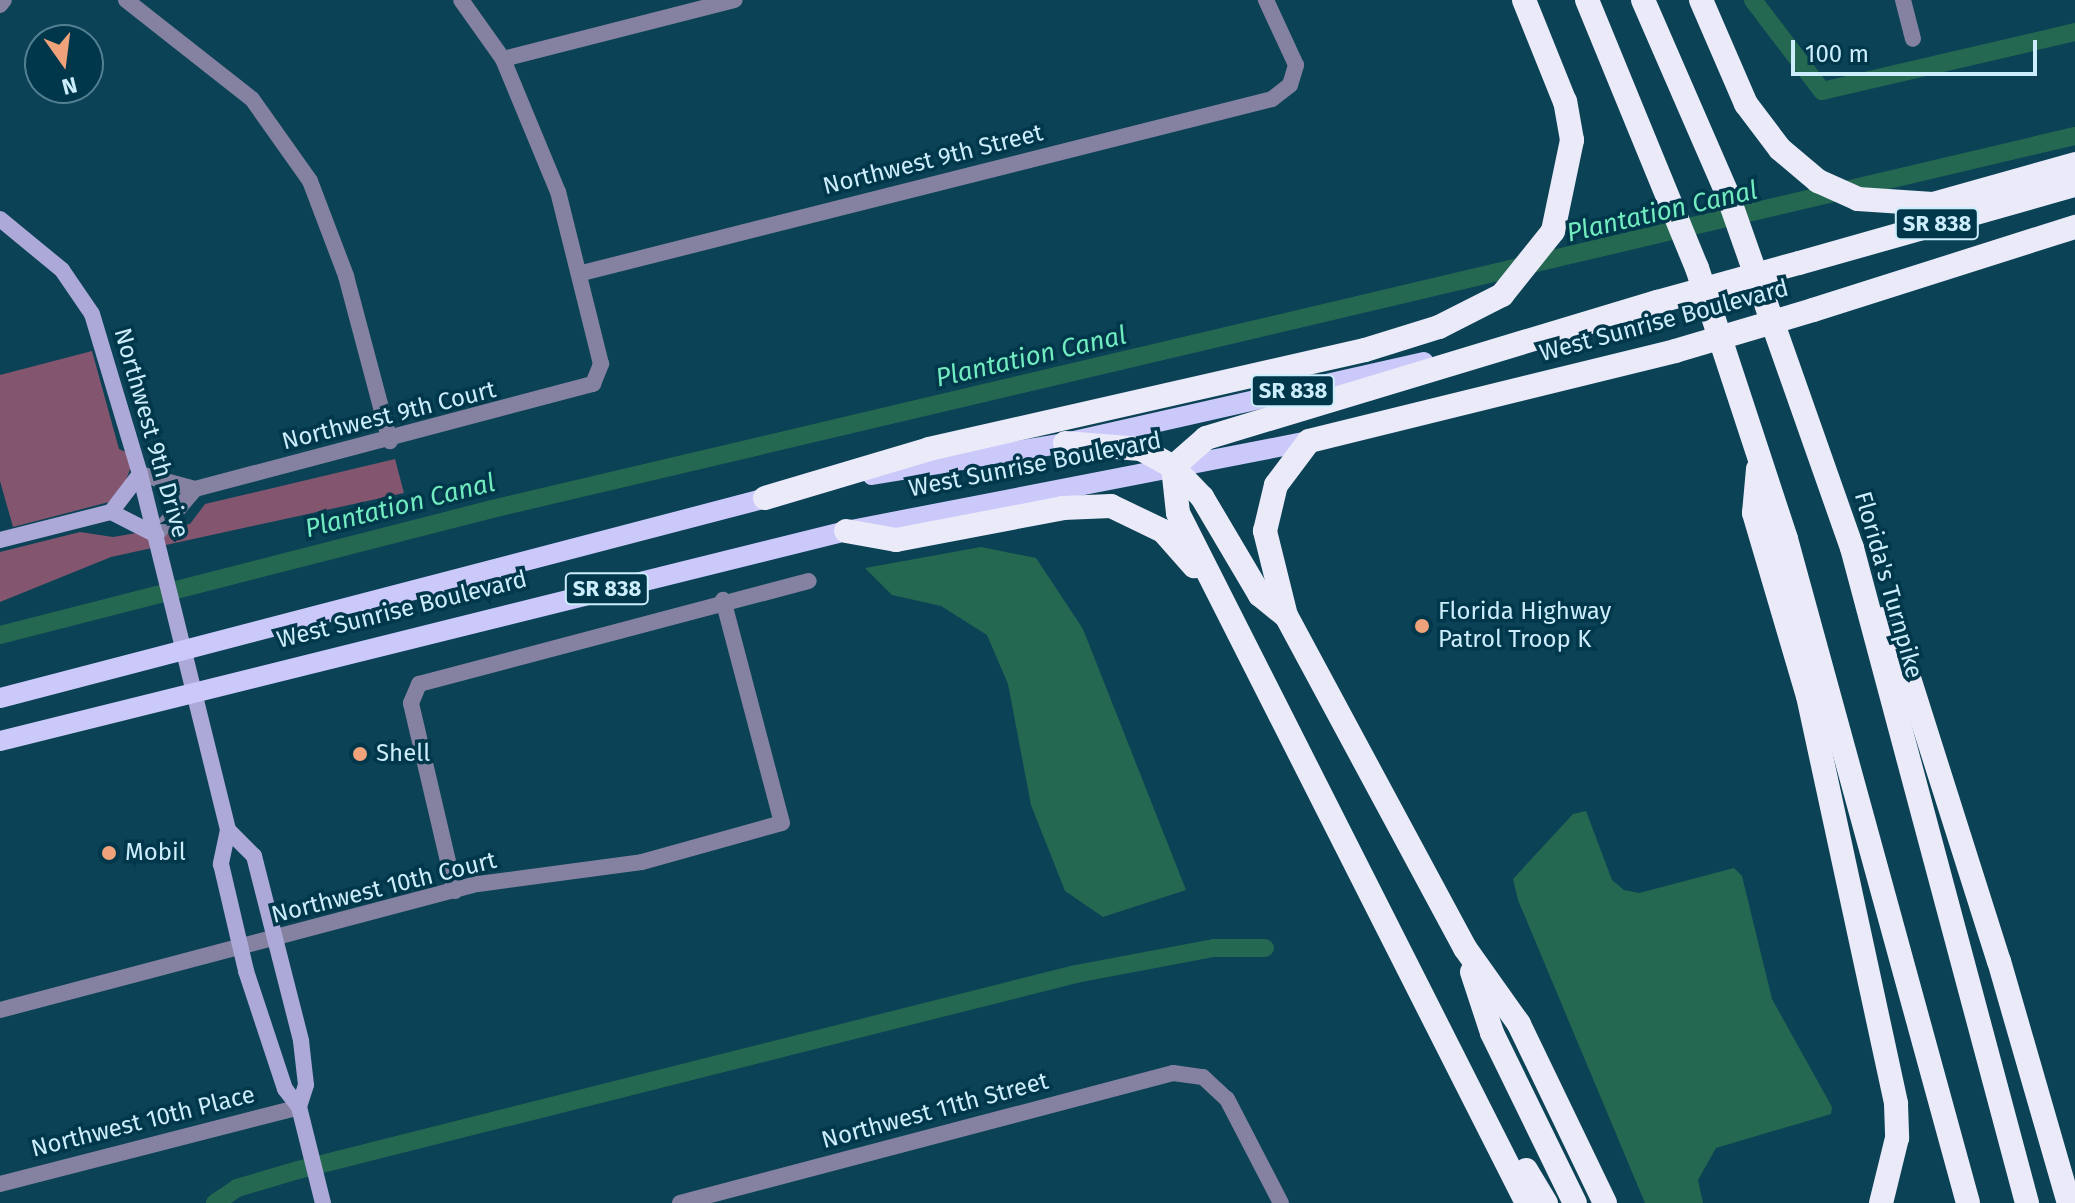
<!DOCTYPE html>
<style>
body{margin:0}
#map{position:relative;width:2075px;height:1203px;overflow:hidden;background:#0b4255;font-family:"Fira Sans",sans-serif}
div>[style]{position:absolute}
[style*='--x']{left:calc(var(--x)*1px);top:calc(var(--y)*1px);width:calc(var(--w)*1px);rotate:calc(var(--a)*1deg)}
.green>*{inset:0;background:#84556e}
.water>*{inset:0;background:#246851}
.canal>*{height:18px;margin:-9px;padding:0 9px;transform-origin:9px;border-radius:9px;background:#246851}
.street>*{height:16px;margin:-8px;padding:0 8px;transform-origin:8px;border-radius:8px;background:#8482a0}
.secondary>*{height:16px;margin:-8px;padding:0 8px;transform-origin:8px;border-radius:8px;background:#aca9d8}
.primary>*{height:20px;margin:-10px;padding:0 10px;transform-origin:10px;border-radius:10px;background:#cbc9f9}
.highway>*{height:24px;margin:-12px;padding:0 12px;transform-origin:12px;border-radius:12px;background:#eaeaf9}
.highway-bridge>*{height:24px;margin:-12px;padding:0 12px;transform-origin:12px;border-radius:12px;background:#eaeaf9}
.dots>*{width:22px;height:22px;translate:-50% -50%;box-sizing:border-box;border:4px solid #00374a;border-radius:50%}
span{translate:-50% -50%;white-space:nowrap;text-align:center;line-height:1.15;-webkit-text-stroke:7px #00374a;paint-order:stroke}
.shield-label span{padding:2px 6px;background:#00374a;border:2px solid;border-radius:6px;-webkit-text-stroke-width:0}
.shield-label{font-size:22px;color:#ccedfc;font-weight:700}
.street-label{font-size:24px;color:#ccedfc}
.poi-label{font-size:24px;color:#ccedfc}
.left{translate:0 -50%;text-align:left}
.water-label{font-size:26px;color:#71ebbf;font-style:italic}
.north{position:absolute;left:24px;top:24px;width:80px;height:80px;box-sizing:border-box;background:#00374a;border:2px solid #528091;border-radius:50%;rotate:166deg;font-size:22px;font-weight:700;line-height:32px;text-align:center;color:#ccedfc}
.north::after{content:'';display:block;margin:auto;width:28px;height:36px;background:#f0a27a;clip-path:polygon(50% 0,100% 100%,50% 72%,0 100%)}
.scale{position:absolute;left:1791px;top:40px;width:246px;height:36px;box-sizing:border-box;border:4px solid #ccedfc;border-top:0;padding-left:10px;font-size:24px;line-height:28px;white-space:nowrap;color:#ccedfc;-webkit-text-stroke:6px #00374a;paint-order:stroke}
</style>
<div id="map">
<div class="green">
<i style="clip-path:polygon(92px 351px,119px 449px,135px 456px,123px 488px,109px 502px,13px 527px,0 481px,0 375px)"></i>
<i style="clip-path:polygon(395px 459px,404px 493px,111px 557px,0 602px,0 552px,80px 532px,113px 537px,190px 524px,205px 504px)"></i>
</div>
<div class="water">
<i style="clip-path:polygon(981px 547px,1036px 558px,1083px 629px,1186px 890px,1103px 917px,1065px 891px,1031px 805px,1008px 684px,987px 635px,941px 606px,892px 595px,865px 568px)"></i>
<i style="clip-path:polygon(1586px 811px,1612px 880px,1624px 890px,1639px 893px,1734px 868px,1742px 876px,1772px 999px,1832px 1107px,1831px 1114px,1716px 1148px,1698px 1180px,1703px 1203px,1645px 1203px,1518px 900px,1513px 879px,1573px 814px)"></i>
</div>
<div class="canal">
<i style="--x:1753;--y:0;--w:114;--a:52.8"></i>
<i style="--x:1822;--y:91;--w:260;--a:-13.1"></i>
<i style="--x:0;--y:635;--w:508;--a:-14.36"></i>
<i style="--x:492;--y:509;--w:1626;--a:-13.26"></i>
<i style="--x:215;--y:1203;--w:27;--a:-34"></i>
<i style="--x:237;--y:1188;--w:64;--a:-16.4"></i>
<i style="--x:298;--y:1170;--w:802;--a:-14.14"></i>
<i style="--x:1076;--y:974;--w:140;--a:-10.7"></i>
<i style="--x:1214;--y:948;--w:51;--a:0"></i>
</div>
<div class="street">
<i style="--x:126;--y:0;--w:160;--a:38.2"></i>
<i style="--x:252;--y:99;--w:100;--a:54.7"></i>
<i style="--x:310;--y:181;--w:102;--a:69.2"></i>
<i style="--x:346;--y:276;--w:171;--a:75.1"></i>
<i style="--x:1903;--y:0;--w:40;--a:75.6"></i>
<i style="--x:0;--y:5;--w:6;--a:-51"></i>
<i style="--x:503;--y:59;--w:239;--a:-14.3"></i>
<i style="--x:582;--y:273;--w:712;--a:-14.15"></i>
<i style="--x:1272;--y:99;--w:23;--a:-38"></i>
<i style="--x:1290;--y:85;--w:21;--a:-73"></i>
<i style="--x:1296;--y:65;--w:72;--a:-114.8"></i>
<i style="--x:140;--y:474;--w:57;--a:15.3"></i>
<i style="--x:195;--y:489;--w:412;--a:-14.8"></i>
<i style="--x:593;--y:384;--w:22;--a:-68"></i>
<i style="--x:601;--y:364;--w:177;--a:-104"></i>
<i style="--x:558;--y:192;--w:144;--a:-112.5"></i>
<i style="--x:503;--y:59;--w:72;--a:-125.4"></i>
<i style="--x:156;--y:535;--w:60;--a:-49.7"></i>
<i style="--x:455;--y:891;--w:193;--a:-103.2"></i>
<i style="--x:411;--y:703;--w:21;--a:-67"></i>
<i style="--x:419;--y:684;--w:403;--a:-14.8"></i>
<i style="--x:0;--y:1010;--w:494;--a:-14.8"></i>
<i style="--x:478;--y:884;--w:165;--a:-7.6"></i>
<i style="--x:642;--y:862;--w:145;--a:-15.6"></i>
<i style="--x:782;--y:823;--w:231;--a:-104.8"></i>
<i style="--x:0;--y:1184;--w:309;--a:-14.4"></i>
<i style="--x:680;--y:1203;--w:510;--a:-14.77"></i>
<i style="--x:1173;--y:1073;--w:30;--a:8"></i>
<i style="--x:1203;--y:1077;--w:33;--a:43"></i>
<i style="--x:1227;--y:1099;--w:117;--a:62.6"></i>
</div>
<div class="secondary">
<i style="--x:0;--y:219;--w:80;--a:39.4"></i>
<i style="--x:62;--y:270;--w:53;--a:55.7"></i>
<i style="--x:92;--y:314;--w:167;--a:73.3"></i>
<i style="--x:140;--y:474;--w:367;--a:76.1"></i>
<i style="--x:228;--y:830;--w:35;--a:102"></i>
<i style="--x:221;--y:864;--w:110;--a:76.8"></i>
<i style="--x:246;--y:971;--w:124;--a:71.7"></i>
<i style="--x:285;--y:1089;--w:23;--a:52"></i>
<i style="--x:299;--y:1107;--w:99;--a:76"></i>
<i style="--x:111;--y:512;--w:48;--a:-52.7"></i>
<i style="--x:0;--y:540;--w:114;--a:-14.2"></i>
<i style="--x:111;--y:512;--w:51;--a:27.1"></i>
<i style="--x:228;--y:830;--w:37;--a:45"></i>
<i style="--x:254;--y:856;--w:191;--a:75.7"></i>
<i style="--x:301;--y:1041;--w:44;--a:83.5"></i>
<i style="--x:306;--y:1085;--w:23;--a:108"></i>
</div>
<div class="primary">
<i style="--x:872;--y:475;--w:196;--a:-9.4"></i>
<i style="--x:1065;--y:443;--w:368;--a:-12.7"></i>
<i style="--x:0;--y:698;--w:804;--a:-14.62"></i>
<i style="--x:0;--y:741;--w:872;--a:-13.94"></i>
<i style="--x:846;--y:531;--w:472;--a:-11"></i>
</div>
<div class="highway">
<i style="--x:1587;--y:0;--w:290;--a:67.7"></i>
<i style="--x:1697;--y:268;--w:285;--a:71.8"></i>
<i style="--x:1786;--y:539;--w:688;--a:74.67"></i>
<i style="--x:1643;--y:0;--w:210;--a:66.5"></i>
<i style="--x:1727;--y:193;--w:376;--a:70.6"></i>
<i style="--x:1852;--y:548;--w:678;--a:75.04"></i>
<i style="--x:1701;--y:0;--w:113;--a:66.6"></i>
<i style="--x:1746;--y:104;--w:56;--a:52.9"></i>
<i style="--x:1780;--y:149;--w:50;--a:40.1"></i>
<i style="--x:1818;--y:181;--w:44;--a:24.2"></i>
<i style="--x:1858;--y:199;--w:75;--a:3.8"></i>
<i style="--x:1933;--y:204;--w:148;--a:-15.7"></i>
<i style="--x:1799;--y:263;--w:287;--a:-15.8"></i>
<i style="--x:1813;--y:310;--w:275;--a:-17.6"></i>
<i style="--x:1065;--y:443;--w:76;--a:4.5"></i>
<i style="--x:1141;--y:449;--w:37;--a:29"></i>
<i style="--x:1173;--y:467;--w:42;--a:46"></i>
<i style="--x:1202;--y:497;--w:114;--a:59.4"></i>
<i style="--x:1260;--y:595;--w:33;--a:39"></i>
<i style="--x:1173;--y:467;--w:46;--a:83.8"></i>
<i style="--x:1178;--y:513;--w:773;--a:63.17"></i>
<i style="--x:1173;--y:467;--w:44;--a:-41.3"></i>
<i style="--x:1206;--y:438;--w:471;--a:-16.8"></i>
<i style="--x:1758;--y:469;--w:44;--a:95.2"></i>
<i style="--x:1754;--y:513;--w:191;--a:73.6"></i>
<i style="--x:1808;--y:696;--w:417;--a:77.8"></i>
<i style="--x:1896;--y:1104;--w:34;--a:88"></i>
<i style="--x:1897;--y:1138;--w:67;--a:103.8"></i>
<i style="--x:765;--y:498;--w:171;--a:-16.6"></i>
<i style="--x:929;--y:449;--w:447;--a:-12.8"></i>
<i style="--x:1365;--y:350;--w:77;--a:-17.3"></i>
<i style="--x:1439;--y:327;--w:71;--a:-26.9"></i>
<i style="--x:1502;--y:295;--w:82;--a:-51.4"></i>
<i style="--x:1553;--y:231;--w:93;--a:-78.2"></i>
<i style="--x:1572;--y:140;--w:39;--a:-100"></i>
<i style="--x:1565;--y:102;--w:110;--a:-111.9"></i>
<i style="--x:846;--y:531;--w:51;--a:10.2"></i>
<i style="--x:896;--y:540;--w:170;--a:-10.8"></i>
<i style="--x:1063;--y:508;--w:48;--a:-2.4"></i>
<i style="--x:1111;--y:506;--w:58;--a:25.7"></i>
<i style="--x:1163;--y:531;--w:47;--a:48.5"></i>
<i style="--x:1883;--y:619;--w:64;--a:66.2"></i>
<i style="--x:1909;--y:678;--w:297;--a:72.4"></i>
<i style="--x:1999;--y:961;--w:252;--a:73.9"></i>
<i style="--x:1472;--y:972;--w:64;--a:71.8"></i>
<i style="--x:1492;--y:1033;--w:189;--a:64"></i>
<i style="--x:1526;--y:1170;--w:39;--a:59"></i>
<i style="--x:1605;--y:1203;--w:199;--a:-115.7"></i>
<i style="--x:1519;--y:1024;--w:93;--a:-125.4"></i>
<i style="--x:1465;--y:948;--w:377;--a:-118.3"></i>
<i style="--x:1286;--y:616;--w:88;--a:-103.9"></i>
<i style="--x:1265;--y:531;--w:47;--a:-76.6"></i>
<i style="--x:1276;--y:485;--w:55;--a:-53.1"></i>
<i style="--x:1309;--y:441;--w:377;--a:-13.8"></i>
</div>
<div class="highway-bridge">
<i style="--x:1657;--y:302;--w:147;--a:-15.4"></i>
<i style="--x:1675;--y:351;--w:144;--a:-16.5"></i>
</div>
<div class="dots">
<i style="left:1422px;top:626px;background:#f0a27a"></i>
<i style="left:360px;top:754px;background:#f0a27a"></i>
<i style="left:109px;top:853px;background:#f0a27a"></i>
</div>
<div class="shield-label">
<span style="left:1937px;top:224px">SR 838</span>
<span style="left:1293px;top:391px">SR 838</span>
<span style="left:607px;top:589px">SR 838</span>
</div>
<div class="street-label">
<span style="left:933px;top:160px;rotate:-14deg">Northwest 9th Street</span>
<span style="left:1664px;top:321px;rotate:-15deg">West Sunrise Boulevard</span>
<span style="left:389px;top:416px;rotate:-14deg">Northwest 9th Court</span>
<span style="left:151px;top:433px;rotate:74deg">Northwest 9th Drive</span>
<span style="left:1035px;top:465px;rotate:-11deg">West Sunrise Boulevard</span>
<span style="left:1888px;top:585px;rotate:74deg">Florida's Turnpike</span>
<span style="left:402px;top:610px;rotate:-14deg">West Sunrise Boulevard</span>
<span style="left:384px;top:888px;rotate:-14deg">Northwest 10th Court</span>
<span style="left:935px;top:1111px;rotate:-15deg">Northwest 11th Street</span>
<span style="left:143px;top:1122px;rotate:-14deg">Northwest 10th Place</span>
</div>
<div class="poi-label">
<span class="left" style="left:1438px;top:626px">Florida Highway<br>Patrol Troop K</span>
<span class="left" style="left:376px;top:754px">Shell</span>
<span class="left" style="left:125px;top:853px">Mobil</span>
</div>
<div class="water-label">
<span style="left:1662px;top:212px;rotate:-13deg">Plantation Canal</span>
<span style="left:1031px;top:357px;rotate:-13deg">Plantation Canal</span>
<span style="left:400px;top:506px;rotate:-14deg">Plantation Canal</span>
</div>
<div class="north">N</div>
<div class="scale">100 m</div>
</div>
